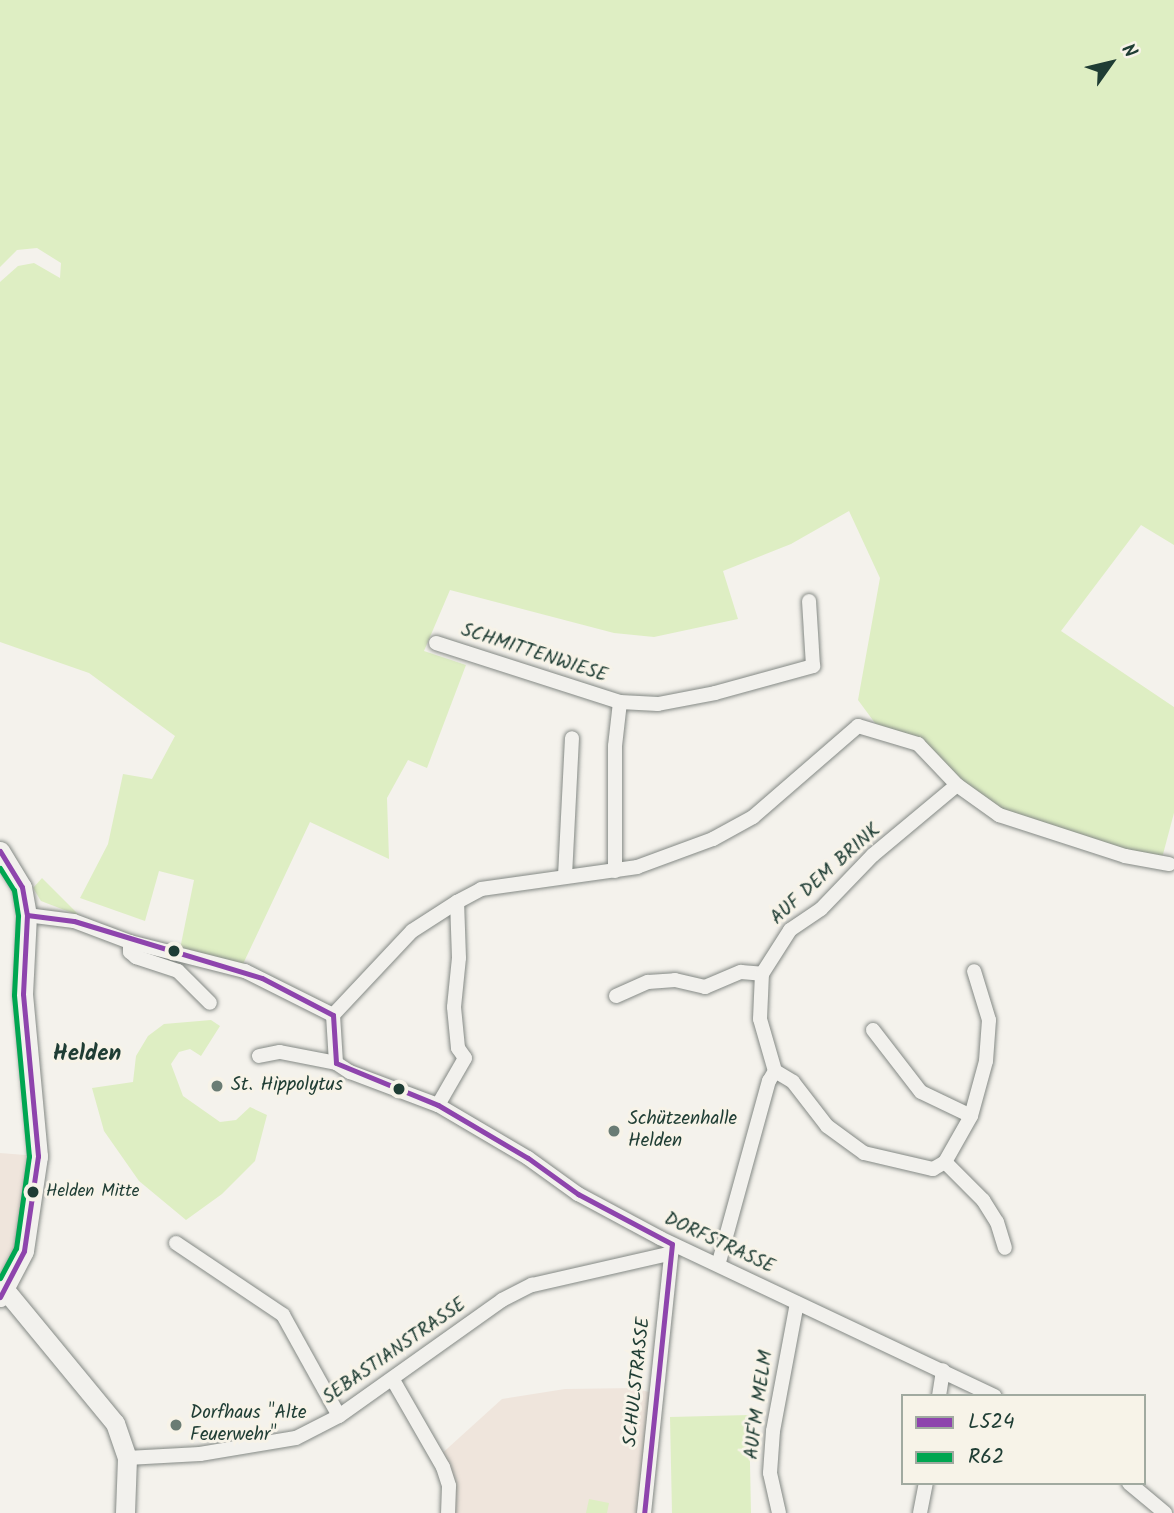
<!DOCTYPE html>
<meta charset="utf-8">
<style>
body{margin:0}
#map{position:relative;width:1174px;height:1513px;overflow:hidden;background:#f4f2ec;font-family:Kalam,sans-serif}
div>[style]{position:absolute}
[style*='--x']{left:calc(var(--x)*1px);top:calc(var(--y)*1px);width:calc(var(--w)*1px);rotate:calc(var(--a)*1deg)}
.built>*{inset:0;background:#efe5dc}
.green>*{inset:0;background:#deeec3}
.roads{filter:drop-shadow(0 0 2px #848985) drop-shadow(0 0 2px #848985)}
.street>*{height:14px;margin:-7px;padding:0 7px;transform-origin:7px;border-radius:7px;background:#f2f1ed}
.secondary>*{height:19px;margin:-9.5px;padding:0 9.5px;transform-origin:9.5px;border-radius:9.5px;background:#f2f1ed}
.bus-1>*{height:5px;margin:-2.5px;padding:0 2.5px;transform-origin:2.5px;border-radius:2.5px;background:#8e44ad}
.bus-2>*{height:5px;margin:-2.5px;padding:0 2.5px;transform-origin:2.5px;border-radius:2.5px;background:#00a651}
.dots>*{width:19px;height:19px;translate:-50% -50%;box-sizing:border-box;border:4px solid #f7f3e8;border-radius:50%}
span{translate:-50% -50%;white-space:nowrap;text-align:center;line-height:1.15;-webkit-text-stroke:6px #f7f3e8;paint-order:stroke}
.bus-label{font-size:17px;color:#1f3d34}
.left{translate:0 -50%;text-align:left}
.street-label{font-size:19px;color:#1f3d34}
.poi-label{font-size:19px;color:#1f3d34}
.quarter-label{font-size:23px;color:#1f3d34;font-weight:700}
.legend{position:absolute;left:901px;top:1394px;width:245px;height:91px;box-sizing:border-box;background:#f7f3e8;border:2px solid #a1aaa0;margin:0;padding:9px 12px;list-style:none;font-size:21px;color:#1f3d34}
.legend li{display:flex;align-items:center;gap:14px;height:35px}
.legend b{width:35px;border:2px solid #a1aaa0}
.north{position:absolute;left:1076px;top:28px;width:70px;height:70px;-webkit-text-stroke:5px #f7f3e8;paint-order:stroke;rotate:56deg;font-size:19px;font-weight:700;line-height:28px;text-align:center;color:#1f3d34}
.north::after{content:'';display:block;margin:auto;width:24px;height:32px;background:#1f3d34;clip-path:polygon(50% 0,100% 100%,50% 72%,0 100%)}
</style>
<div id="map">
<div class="built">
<i style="clip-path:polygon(0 1153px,38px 1156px,35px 1180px,0 1297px)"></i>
<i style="clip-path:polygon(634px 1388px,656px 1394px,644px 1513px,448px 1513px,438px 1457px,502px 1399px,565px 1389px)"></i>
</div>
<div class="green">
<i style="clip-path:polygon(0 0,1174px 0,1174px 545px,1141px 525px,1061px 631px,1174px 707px,1174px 813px,1162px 858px,1125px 853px,988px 804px,956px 775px,875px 723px,858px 700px,880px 578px,849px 511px,791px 544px,723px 571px,738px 619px,654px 637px,614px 633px,450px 590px,424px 651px,466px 665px,427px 768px,408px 760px,387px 798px,389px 859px,310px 822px,243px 964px,180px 949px,194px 880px,159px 871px,145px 921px,80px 898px,108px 844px,123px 774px,152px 779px,175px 736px,89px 673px,0 642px,0 282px,18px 266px,34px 263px,60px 278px,61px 263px,37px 248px,17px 250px,0 267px)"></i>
<i style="clip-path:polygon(42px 878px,80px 916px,41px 901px,33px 888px)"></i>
<i style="clip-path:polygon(211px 1020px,220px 1026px,201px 1056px,190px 1049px,179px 1052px,171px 1064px,183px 1096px,220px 1122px,236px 1120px,250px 1107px,267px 1115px,255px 1161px,222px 1194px,186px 1220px,139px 1181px,104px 1131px,92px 1088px,133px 1082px,136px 1056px,148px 1036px,164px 1024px)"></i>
<i style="clip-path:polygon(749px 1415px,751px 1513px,672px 1513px,670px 1417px)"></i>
<i style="clip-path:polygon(589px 1499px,609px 1503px,607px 1513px,586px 1513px)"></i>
</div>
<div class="roads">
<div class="street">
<i style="--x:436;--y:643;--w:193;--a:17.8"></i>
<i style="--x:620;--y:702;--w:38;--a:3"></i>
<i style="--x:658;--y:704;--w:58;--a:-10.9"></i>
<i style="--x:715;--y:693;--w:102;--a:-15.4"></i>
<i style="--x:813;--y:666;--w:65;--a:-93.5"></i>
<i style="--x:615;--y:871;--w:125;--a:-90"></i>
<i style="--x:615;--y:746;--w:44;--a:-83.5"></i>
<i style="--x:565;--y:876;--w:138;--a:-87.1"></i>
<i style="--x:27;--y:915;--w:47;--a:7.3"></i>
<i style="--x:74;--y:921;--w:60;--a:20.6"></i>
<i style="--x:130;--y:942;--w:119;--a:14.2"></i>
<i style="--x:245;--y:971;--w:98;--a:26.6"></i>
<i style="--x:130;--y:942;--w:10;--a:90"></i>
<i style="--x:130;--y:952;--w:8;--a:40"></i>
<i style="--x:136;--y:957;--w:44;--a:18.4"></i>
<i style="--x:178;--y:971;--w:45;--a:45"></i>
<i style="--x:616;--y:996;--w:35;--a:-24"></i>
<i style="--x:648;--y:982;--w:27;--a:-4"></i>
<i style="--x:675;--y:980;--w:31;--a:13"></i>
<i style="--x:705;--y:987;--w:39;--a:-23"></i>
<i style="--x:741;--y:972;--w:21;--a:5"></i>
<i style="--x:333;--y:1015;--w:115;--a:-46.8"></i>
<i style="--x:412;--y:931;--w:54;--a:-32.8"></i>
<i style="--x:457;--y:902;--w:27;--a:-28"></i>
<i style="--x:481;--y:889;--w:158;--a:-8"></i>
<i style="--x:637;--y:867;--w:81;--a:-20.2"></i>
<i style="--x:713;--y:839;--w:46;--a:-28.8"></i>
<i style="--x:753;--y:817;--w:139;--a:-40.9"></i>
<i style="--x:858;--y:726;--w:63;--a:16.7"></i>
<i style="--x:918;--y:744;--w:57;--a:46.4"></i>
<i style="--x:957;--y:785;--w:52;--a:35.5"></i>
<i style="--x:999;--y:815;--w:133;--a:18"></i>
<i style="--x:1125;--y:856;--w:45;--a:10.3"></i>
<i style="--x:333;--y:1015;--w:48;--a:86.4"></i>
<i style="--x:336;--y:1063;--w:17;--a:33"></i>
<i style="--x:350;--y:1072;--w:94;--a:20.6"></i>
<i style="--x:438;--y:1105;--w:104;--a:30.5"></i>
<i style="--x:528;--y:1158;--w:62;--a:35.8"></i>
<i style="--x:578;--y:1194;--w:93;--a:28.2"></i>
<i style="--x:660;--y:1238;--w:370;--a:25.3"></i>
<i style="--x:873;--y:1030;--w:78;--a:52.3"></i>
<i style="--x:921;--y:1092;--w:55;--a:25.6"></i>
<i style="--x:259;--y:1056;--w:21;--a:-11"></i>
<i style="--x:280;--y:1052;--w:57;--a:11.1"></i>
<i style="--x:775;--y:1071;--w:21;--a:31"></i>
<i style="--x:793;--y:1082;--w:56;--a:52.3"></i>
<i style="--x:827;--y:1126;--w:46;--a:36.1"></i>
<i style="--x:864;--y:1153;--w:71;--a:13.1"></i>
<i style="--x:933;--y:1169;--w:14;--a:-30"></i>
<i style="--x:945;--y:1162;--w:53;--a:-60.5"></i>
<i style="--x:971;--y:1116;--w:57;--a:-74.7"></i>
<i style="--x:986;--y:1061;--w:41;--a:-85.8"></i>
<i style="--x:989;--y:1020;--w:51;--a:-107"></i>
<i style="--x:438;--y:1105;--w:54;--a:-60.1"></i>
<i style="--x:465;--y:1058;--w:12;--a:-125"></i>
<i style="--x:458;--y:1048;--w:41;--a:-95.6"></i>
<i style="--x:454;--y:1007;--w:49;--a:-84.2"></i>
<i style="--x:459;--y:958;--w:56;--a:-92"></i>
<i style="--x:945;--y:1162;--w:54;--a:45"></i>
<i style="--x:983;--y:1200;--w:26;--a:58"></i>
<i style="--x:997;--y:1222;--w:27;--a:73"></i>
<i style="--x:176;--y:1243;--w:129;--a:33.9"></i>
<i style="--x:283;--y:1315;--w:115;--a:61"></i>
<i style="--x:719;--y:1262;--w:188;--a:-74.6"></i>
<i style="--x:769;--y:1081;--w:12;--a:-59"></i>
<i style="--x:775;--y:1071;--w:54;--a:-106.1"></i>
<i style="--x:760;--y:1019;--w:45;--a:-87.5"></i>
<i style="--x:762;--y:974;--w:52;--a:-57.5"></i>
<i style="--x:790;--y:930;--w:37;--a:-34"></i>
<i style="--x:821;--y:909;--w:75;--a:-46.1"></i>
<i style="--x:873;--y:855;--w:109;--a:-39.8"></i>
<i style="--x:393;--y:1380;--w:100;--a:60.1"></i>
<i style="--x:443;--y:1467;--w:20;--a:72"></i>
<i style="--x:449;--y:1486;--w:27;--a:92"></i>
<i style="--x:939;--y:1396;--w:26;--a:-81"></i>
<i style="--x:127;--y:1458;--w:73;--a:-3.1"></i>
<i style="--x:200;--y:1454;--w:97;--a:-9.5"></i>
<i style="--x:296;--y:1438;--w:48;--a:-27.1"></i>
<i style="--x:339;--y:1416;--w:200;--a:-35.4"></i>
<i style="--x:502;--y:1300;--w:34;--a:-27"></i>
<i style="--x:532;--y:1285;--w:140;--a:-12.8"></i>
<i style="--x:1129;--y:1483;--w:47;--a:39.8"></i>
<i style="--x:644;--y:1513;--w:269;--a:-84"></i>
<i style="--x:779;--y:1513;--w:41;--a:-102.7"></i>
<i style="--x:770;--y:1473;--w:42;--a:-85.9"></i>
<i style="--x:773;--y:1431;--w:130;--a:-79.4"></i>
<i style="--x:920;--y:1513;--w:31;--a:-79"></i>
</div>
<div class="secondary">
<i style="--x:0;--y:851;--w:42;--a:58.6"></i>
<i style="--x:22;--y:887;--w:28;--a:80"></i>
<i style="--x:27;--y:915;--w:79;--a:92.9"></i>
<i style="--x:23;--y:994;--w:163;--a:84.7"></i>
<i style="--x:38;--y:1156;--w:96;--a:98.4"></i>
<i style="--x:24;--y:1251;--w:52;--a:117.6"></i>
<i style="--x:6;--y:1291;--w:171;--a:50.5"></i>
<i style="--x:115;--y:1423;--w:37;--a:71"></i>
<i style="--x:127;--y:1458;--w:55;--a:92.1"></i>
</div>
</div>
<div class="bus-1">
<i style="--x:0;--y:851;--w:42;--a:58.6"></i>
<i style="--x:22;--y:887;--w:28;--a:80"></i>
<i style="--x:27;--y:915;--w:79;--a:92.9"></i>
<i style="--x:23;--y:994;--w:163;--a:84.7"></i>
<i style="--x:38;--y:1156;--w:96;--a:98.4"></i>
<i style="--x:24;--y:1251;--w:52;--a:117.6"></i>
<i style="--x:27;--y:915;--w:47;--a:7.3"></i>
<i style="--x:74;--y:921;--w:196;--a:16.9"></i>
<i style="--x:262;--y:978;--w:80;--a:27.5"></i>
<i style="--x:333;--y:1015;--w:48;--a:86.4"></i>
<i style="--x:336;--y:1063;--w:110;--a:22.4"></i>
<i style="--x:438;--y:1105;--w:104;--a:30.5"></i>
<i style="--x:528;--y:1158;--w:62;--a:35.8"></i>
<i style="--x:578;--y:1194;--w:106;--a:28"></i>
<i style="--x:672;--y:1244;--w:270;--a:95.9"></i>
</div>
<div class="bus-2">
<i style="--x:0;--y:868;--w:26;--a:58"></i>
<i style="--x:14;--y:890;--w:26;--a:81"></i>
<i style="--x:18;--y:916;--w:79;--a:92.9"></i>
<i style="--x:14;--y:995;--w:162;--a:84.7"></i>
<i style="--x:29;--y:1156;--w:93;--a:98"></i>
<i style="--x:16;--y:1248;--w:34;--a:118"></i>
</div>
<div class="dots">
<i style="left:174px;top:951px;background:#1f3d34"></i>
<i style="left:217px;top:1086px;background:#6a7c74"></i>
<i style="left:399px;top:1089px;background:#1f3d34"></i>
<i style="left:614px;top:1131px;background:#6a7c74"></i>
<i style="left:33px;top:1192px;background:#1f3d34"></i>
<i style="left:176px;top:1425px;background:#6a7c74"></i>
</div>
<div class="bus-label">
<span class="left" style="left:46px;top:1192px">Helden Mitte</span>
</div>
<div class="street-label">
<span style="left:534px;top:654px;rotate:18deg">SCHMITTENWIESE</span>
<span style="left:826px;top:875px;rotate:-42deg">AUF DEM BRINK</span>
<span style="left:719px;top:1244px;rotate:25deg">DORFSTRASSE</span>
<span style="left:395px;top:1352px;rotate:-35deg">SEBASTIANSTRASSE</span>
<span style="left:638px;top:1382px;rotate:-84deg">SCHULSTRASSE</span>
<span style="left:760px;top:1405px;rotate:-82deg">AUF'M MELM</span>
</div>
<div class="poi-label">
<span class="left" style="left:231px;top:1086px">St. Hippolytus</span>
<span class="left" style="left:628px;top:1131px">Schützenhalle<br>Helden</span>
<span class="left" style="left:190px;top:1425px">Dorfhaus "Alte<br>Feuerwehr"</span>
</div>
<div class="quarter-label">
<span style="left:87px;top:1054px">Helden</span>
</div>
<ul class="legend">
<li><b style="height:9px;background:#8e44ad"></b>L524</li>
<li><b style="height:9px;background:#00a651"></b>R62</li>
</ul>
<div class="north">N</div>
</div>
